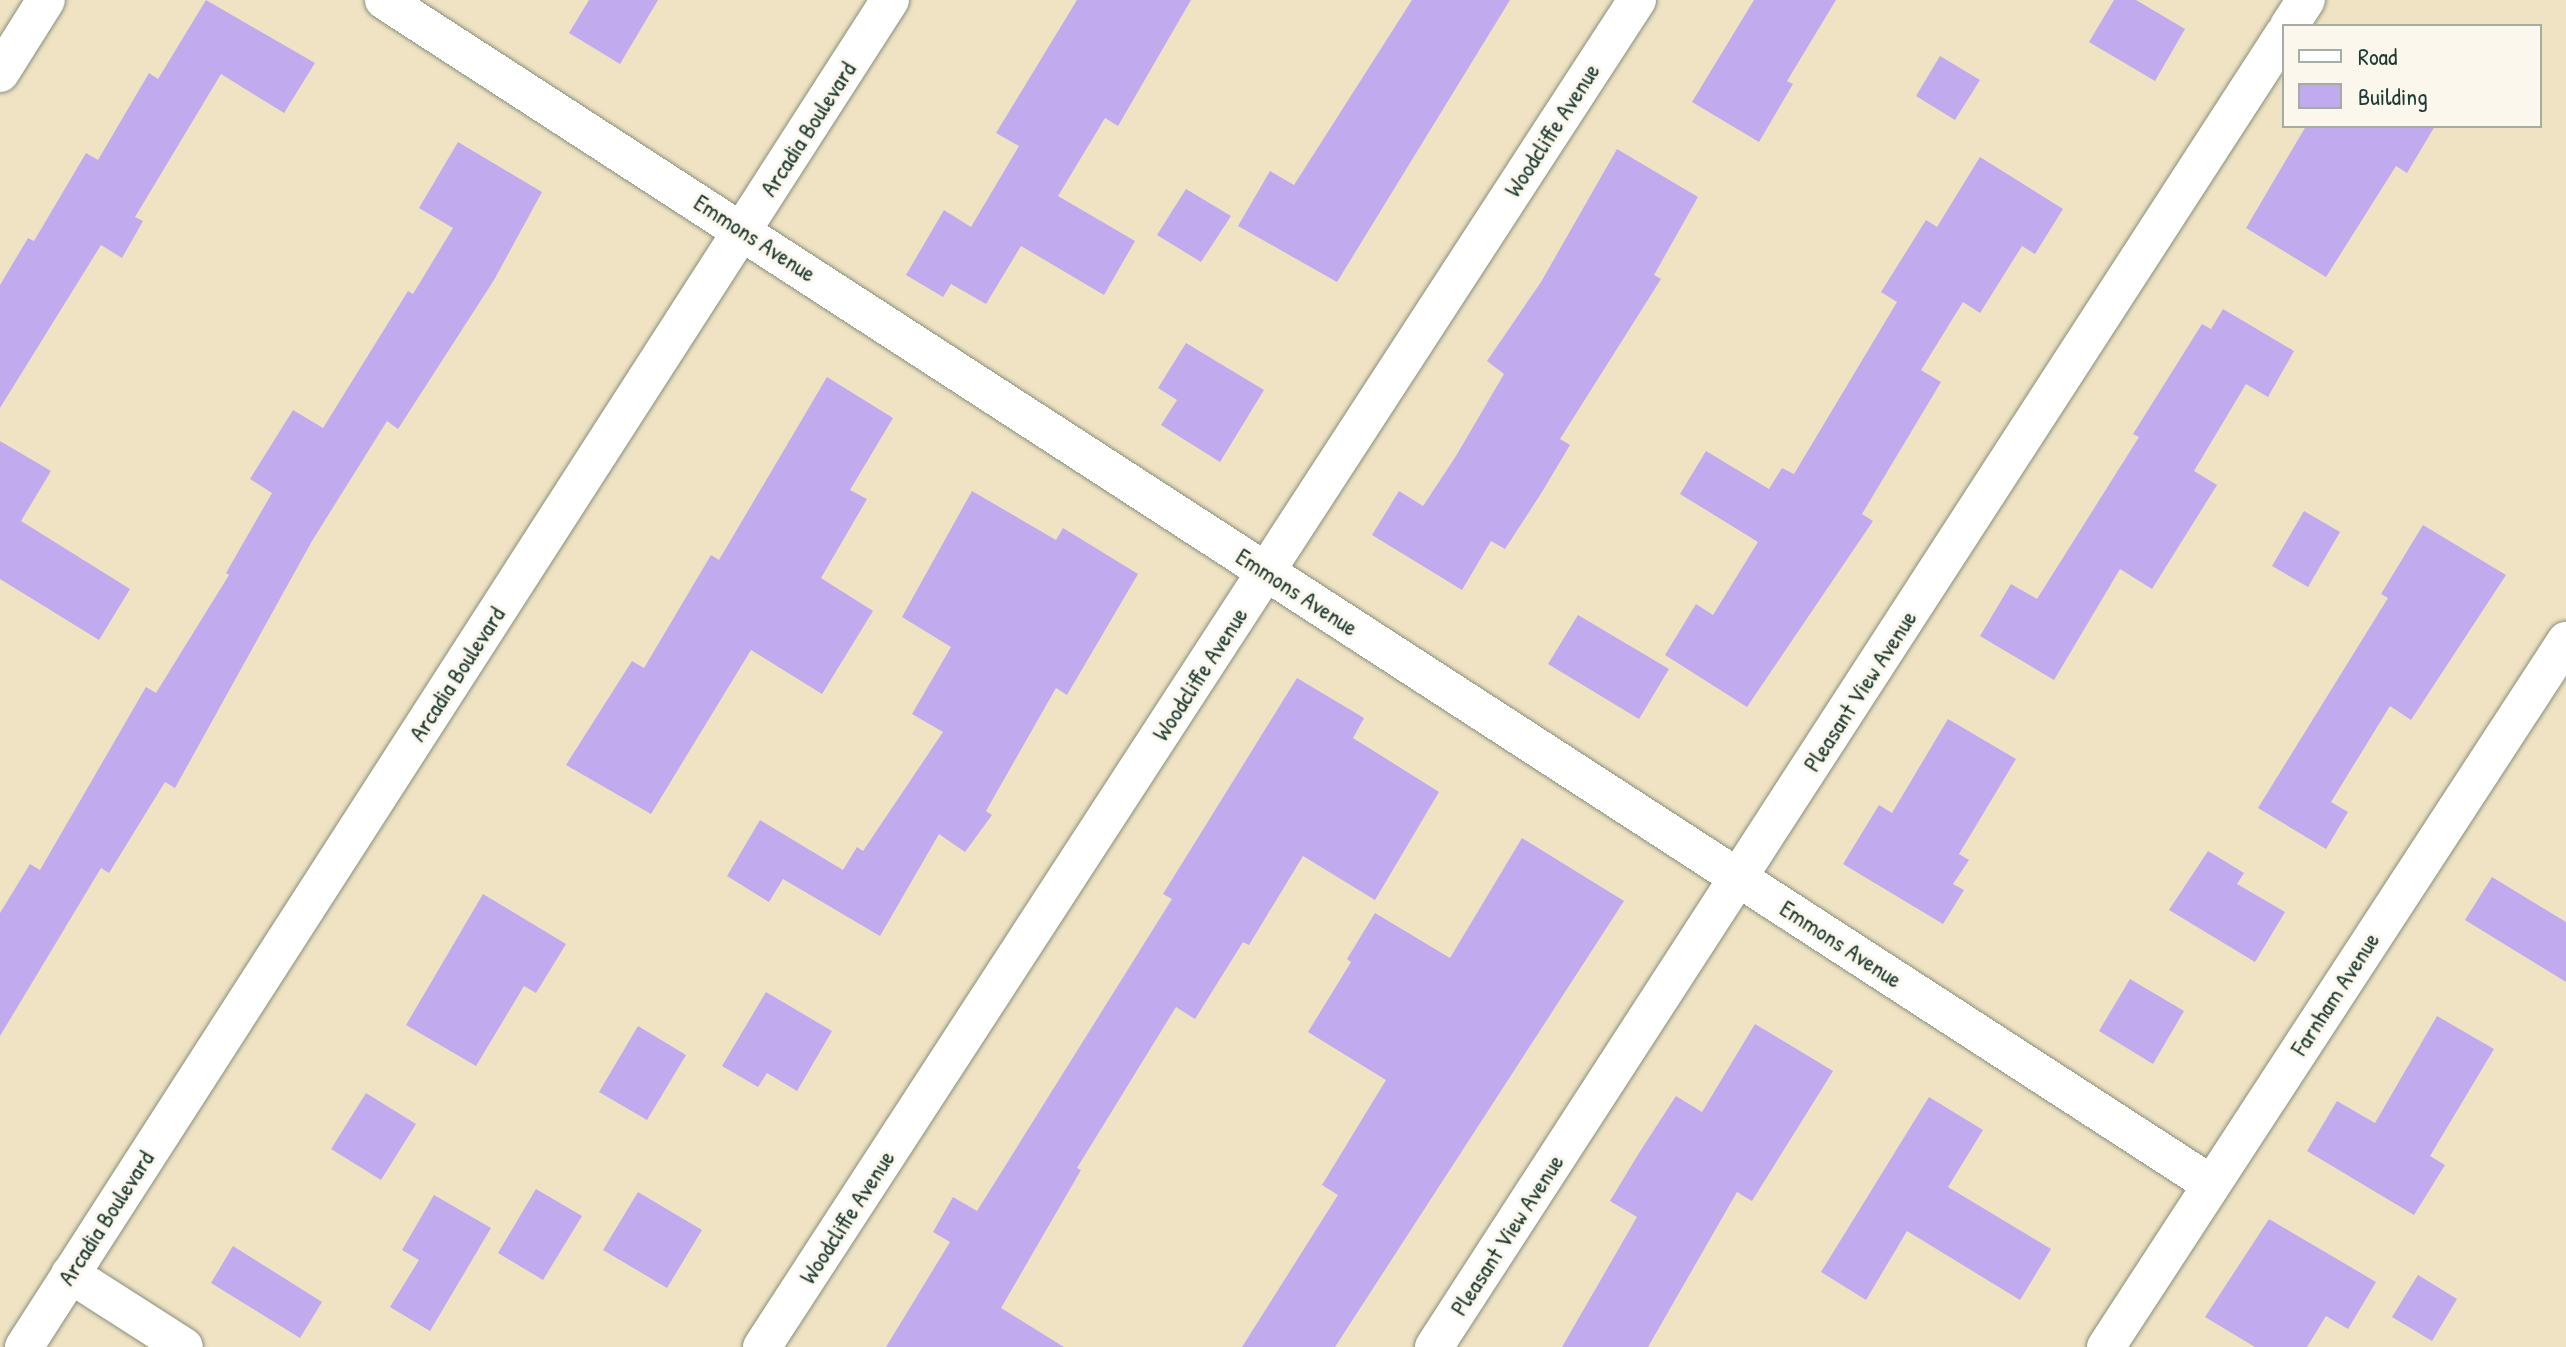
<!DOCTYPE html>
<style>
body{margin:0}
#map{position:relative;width:2566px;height:1347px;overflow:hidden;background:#f0e3c4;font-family:"Patrick Hand",sans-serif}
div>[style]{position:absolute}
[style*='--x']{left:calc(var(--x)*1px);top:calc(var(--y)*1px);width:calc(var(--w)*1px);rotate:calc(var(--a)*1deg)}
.building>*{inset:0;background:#c2aaee}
.roads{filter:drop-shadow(0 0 2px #88907c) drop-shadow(0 0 2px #88907c)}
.street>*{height:38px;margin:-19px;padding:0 19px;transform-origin:19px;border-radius:19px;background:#fff}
span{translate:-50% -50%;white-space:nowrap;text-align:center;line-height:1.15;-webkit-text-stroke:6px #fbf7ec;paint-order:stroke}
.street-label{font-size:24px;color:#1f3d34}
.legend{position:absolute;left:2282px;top:24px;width:260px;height:104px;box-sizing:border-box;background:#fbf7ec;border:2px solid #a3ada2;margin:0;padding:10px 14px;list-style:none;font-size:24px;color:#1f3d34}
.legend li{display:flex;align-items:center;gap:16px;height:40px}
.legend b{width:40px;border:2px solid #a3ada2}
</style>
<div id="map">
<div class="building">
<i style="clip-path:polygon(206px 0,315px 63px,284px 113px,221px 74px,135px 217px,143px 221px,122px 258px,101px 245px,0 408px,0 285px,28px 238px,34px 241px,86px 153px,98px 160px,149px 73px,158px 79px)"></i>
<i style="clip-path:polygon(589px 0,658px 0,620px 64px,569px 33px)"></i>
<i style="clip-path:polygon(1077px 0,1191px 0,1118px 126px,1105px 118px,1058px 196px,1135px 241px,1104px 295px,1021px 246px,986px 304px,951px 284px,943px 297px,906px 275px,944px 210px,971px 227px,1019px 146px,996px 133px)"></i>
<i style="clip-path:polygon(1412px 0,1510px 0,1337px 282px,1238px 226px,1270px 171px,1294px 185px)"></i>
<i style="clip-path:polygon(1754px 0,1836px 0,1787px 81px,1793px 84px,1759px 142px,1692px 102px)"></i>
<i style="clip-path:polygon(2114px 0,2136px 0,2185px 29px,2155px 81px,2089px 42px)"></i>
<i style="clip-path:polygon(1940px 56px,1980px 80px,1955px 120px,1916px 96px)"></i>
<i style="clip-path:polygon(2306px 126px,2435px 126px,2407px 173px,2396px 166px,2326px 277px,2246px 228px)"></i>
<i style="clip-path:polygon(458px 142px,542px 192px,494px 280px,398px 429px,387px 421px,312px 541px,175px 788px,165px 782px,109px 873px,101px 868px,0 1036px,0 913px,30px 864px,40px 870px,146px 687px,156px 693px,229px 575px,226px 573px,272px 493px,250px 479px,293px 410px,323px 428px,408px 291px,413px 294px,453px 228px,419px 208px)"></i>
<i style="clip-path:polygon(1617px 149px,1698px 197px,1654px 275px,1661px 279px,1560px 439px,1570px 445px,1542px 492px,1505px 549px,1491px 541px,1462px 590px,1372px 535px,1399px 491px,1423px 506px,1456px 456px,1504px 374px,1487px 361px,1541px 282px)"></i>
<i style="clip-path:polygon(1980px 157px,2063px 209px,2035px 254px,2022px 246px,1980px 313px,1963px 302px,1921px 370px,1941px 382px,1862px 514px,1873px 521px,1747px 707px,1665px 655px,1696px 604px,1713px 615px,1758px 542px,1680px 494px,1706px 451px,1769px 489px,1782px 468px,1794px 474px,1897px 302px,1881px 292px,1926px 220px,1937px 227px)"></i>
<i style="clip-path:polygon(1186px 189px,1231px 216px,1201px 262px,1157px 235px)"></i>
<i style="clip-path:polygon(2223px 309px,2294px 351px,2268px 397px,2246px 384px,2194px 471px,2217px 485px,2152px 589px,2120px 569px,2054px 680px,1980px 636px,2011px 584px,2037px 599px,2139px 437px,2133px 434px,2202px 324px,2211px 329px)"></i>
<i style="clip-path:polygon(1186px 343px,1264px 390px,1220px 462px,1161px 425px,1177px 400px,1158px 388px)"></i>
<i style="clip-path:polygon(827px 377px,893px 418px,850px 490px,867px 499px,821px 578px,873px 611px,822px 694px,751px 650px,651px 814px,566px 765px,632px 661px,644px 668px,711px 555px,719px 560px)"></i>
<i style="clip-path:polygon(0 441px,51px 471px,21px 521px,130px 589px,99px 640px,0 579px)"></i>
<i style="clip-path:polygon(972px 491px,1056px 540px,1063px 528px,1138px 574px,1067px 695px,1056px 688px,986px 811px,992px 815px,965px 852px,939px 834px,880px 936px,783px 879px,769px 902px,727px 876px,760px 820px,843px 870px,857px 847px,863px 851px,943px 732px,912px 714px,951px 647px,902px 617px)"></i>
<i style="clip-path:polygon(2304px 511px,2340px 532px,2308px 587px,2272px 566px)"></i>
<i style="clip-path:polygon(2423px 525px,2506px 575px,2411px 720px,2390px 706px,2331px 802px,2348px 812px,2326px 849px,2258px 808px,2388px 598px,2381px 594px)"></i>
<i style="clip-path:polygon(1578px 615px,1669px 669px,1639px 719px,1548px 664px)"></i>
<i style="clip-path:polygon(1297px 678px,1364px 718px,1353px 738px,1439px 792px,1375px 900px,1303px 856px,1249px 945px,1243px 942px,1195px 1019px,1176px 1007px,1077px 1168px,1081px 1170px,1001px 1308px,1064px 1347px,886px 1347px,950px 1242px,933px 1232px,953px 1197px,977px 1211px,1172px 899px,1163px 894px)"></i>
<i style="clip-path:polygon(1948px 719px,2016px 759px,1959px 854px,1969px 860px,1953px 884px,1964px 890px,1943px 924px,1843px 864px,1879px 805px,1892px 813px)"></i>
<i style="clip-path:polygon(1522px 838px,1624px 901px,1335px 1347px,1242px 1347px,1338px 1195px,1322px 1185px,1386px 1080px,1308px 1032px,1351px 962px,1347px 959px,1375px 913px,1450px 958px)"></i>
<i style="clip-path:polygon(2208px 851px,2244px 873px,2237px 884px,2285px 912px,2255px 962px,2169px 910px)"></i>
<i style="clip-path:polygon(2492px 877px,2566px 922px,2566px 982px,2465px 920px)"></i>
<i style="clip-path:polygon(483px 894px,566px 944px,536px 993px,524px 986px,476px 1066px,406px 1025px)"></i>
<i style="clip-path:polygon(2130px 979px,2184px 1011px,2153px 1064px,2099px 1031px)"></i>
<i style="clip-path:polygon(766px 992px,832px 1031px,797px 1091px,767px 1073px,758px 1087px,722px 1066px)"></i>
<i style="clip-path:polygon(2437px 1016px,2494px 1049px,2430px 1156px,2445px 1165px,2414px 1215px,2307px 1151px,2337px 1101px,2375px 1123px)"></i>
<i style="clip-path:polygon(1755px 1024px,1833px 1071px,1752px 1201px,1737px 1192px,1648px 1347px,1562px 1347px,1637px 1217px,1610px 1201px,1639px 1153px,1676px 1096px,1702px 1112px)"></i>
<i style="clip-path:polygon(638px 1026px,686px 1055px,647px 1120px,599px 1092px)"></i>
<i style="clip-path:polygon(366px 1093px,416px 1124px,381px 1180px,331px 1149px)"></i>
<i style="clip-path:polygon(1929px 1097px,1983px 1130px,1948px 1187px,2051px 1249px,2020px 1300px,1907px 1231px,1866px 1300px,1821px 1272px)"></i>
<i style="clip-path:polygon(536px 1189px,582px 1216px,543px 1280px,498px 1253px)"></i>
<i style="clip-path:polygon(638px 1192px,702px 1230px,667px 1288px,603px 1250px)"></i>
<i style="clip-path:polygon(434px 1195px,491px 1228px,430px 1331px,390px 1307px,419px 1260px,402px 1250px)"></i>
<i style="clip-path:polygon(2269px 1219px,2376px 1282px,2348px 1329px,2326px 1316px,2307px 1347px,2255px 1347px,2205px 1317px)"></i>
<i style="clip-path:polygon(233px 1246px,322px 1302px,300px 1338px,211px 1283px)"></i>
<i style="clip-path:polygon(2418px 1275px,2457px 1299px,2432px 1341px,2392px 1317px)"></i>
</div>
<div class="roads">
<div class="street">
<i style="--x:384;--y:0;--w:2177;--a:32.95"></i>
<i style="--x:2289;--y:26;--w:31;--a:-57"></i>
<i style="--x:0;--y:73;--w:86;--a:-57.8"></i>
<i style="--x:70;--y:1274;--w:135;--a:32.6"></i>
<i style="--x:24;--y:1347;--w:1601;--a:-57.26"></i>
<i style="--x:762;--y:1347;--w:1606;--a:-56.99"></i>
<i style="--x:1434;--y:1347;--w:1564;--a:-57.08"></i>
<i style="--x:2106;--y:1347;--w:843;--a:-56.91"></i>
</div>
</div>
<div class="street-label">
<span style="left:808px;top:129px;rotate:-57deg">Arcadia Boulevard</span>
<span style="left:1552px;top:130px;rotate:-57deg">Woodcliffe Avenue</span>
<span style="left:755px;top:238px;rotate:33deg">Emmons Avenue</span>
<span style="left:1297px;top:592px;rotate:33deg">Emmons Avenue</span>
<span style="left:457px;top:674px;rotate:-57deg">Arcadia Boulevard</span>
<span style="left:1200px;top:674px;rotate:-57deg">Woodcliffe Avenue</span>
<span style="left:1860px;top:691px;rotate:-57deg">Pleasant View Avenue</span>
<span style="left:1841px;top:944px;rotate:33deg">Emmons Avenue</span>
<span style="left:2335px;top:994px;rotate:-57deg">Farnham Avenue</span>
<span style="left:847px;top:1217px;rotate:-57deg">Woodcliffe Avenue</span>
<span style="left:106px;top:1218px;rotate:-57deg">Arcadia Boulevard</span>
<span style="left:1507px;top:1235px;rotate:-57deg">Pleasant View Avenue</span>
</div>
<ul class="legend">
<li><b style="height:10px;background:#fff"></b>Road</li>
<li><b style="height:22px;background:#c2aaee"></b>Building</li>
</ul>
</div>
